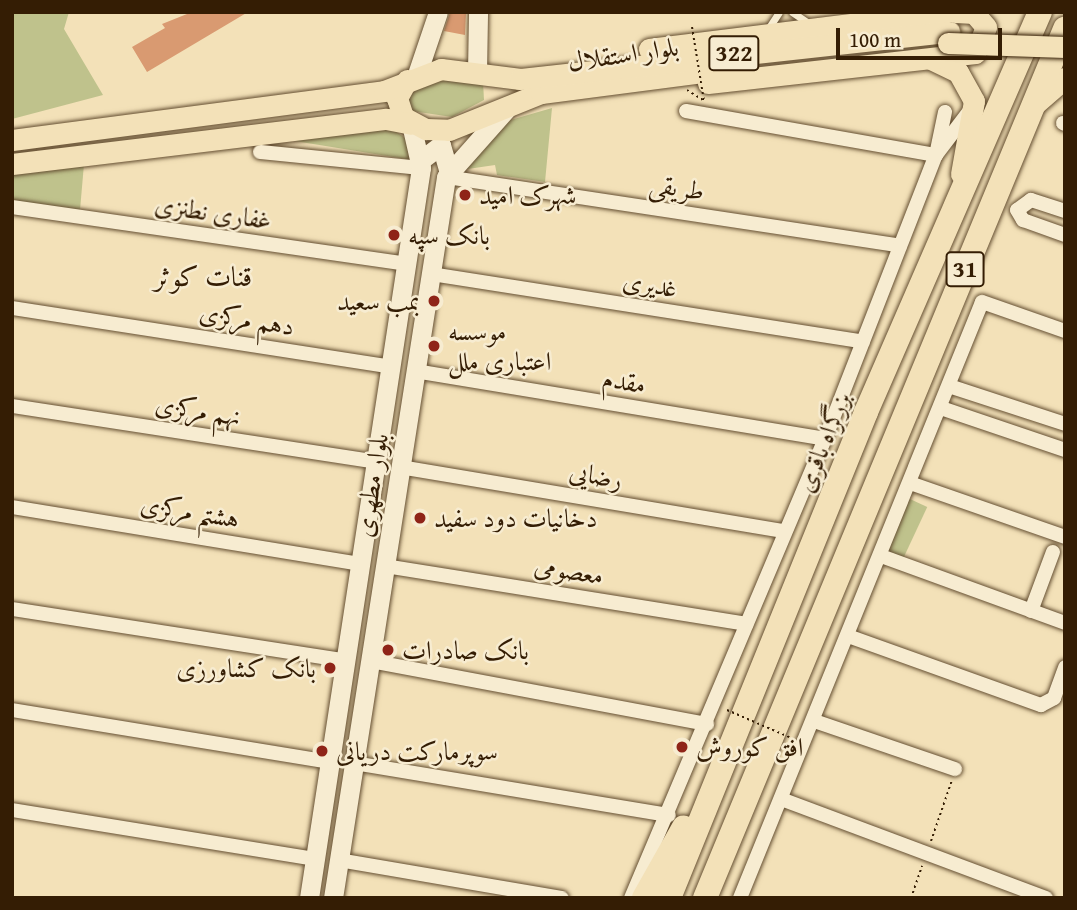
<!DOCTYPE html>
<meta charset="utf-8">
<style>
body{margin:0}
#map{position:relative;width:1077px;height:910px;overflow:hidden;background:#f3e1b8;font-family:"Gentium Book Plus",Amiri,serif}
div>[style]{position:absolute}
.green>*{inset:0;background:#bfc28c;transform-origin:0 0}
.building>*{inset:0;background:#d99a71}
.path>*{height:2px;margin-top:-1px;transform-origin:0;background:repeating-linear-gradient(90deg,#341d04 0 2px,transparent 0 5.5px)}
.roads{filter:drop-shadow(0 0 2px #644e31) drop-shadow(0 0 2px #644e31)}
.lane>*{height:7px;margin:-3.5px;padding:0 3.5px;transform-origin:3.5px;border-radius:3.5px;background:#f7ecd1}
.street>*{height:14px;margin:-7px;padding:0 7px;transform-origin:7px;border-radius:7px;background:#f7ecd1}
.secondary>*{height:19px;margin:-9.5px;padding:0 9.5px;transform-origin:9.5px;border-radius:9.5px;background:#f7ecd1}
.primary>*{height:21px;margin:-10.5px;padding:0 10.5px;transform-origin:10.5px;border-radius:10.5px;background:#f3e1b8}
.highway>*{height:24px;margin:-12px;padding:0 12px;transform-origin:12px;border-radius:12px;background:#f3e1b8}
.path-bridge>*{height:2px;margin-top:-1px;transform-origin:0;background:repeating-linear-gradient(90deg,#341d04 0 2px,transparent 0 5.5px)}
.bridges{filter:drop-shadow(0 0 2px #341d04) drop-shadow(0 0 2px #341d04)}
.primary-bridge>*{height:21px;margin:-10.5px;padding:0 10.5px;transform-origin:10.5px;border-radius:10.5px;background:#f3e1b8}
.dots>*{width:19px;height:19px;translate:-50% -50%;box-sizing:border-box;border:4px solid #f7ecd1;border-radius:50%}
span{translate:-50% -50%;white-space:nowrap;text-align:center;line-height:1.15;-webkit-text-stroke:5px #f7ecd1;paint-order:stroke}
.shield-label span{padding:2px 5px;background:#f7ecd1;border:2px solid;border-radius:5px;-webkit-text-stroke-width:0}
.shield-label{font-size:24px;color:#341d04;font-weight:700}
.street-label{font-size:26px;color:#341d04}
.poi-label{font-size:26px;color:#341d04}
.left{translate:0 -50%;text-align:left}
.right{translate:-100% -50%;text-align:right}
.neighbourhood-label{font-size:28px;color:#341d04}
.frame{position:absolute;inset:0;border:14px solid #341d04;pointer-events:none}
.scale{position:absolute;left:836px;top:28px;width:166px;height:32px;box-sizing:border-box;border:4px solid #341d04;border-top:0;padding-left:9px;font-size:21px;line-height:24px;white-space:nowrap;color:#341d04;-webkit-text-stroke:5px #f7ecd1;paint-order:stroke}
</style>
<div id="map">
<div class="green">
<div style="clip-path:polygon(12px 12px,69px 12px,64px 29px,103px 95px,12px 119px)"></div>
<div style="clip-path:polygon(437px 76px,483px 82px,484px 100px,452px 117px,412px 111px,407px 94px)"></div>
<div style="clip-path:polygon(552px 108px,545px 182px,497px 175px,495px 165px,461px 170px,504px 122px)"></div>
<div style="clip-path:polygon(385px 123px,405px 138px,412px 160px,270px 137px)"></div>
<div style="clip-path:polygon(84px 164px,80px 210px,12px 203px,12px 174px)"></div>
<div style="left:910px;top:499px;width:19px;height:56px;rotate:25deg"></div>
</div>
<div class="building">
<div style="clip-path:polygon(192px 12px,248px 12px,147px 72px,132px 47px,165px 28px,162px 24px)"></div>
<div style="clip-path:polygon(450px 12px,466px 12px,465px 35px,444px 31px)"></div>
</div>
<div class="path">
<div style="left:687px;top:90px;width:19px;rotate:32deg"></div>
<div style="left:931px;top:841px;width:65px;rotate:-71deg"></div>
<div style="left:911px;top:898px;width:34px;rotate:-71deg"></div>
</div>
<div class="roads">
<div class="lane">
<div style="left:792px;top:12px;width:23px;rotate:34deg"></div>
<div style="left:768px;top:29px;width:20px;rotate:-57deg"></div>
</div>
<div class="street">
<div style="left:686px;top:111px;width:254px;rotate:10deg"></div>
<div style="left:936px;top:155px;width:53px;rotate:-52.7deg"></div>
<div style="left:1063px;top:123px;width:2px;rotate:27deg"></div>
<div style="left:260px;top:152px;width:162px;rotate:5.7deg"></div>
<div style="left:446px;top:177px;width:459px;rotate:8.6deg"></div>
<div style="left:12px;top:207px;width:398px;rotate:8.2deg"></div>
<div style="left:1065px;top:211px;width:36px;rotate:-162deg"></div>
<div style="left:1031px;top:200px;width:17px;rotate:144deg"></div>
<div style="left:1017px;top:210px;width:12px;rotate:59deg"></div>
<div style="left:1023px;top:220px;width:45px;rotate:19.7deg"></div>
<div style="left:431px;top:274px;width:437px;rotate:8.9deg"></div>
<div style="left:12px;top:308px;width:384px;rotate:8.8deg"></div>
<div style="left:415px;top:371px;width:416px;rotate:9.4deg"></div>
<div style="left:949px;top:386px;width:122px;rotate:18.1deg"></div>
<div style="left:12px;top:406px;width:368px;rotate:8.7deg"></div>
<div style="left:941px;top:408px;width:131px;rotate:18.7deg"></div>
<div style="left:400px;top:467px;width:389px;rotate:9.5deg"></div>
<div style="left:910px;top:483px;width:164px;rotate:19.2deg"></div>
<div style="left:12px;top:507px;width:353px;rotate:9.3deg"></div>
<div style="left:881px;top:556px;width:196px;rotate:20deg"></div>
<div style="left:385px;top:566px;width:366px;rotate:9.1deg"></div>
<div style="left:12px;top:609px;width:338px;rotate:8.8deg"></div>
<div style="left:1031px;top:611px;width:63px;rotate:-69.6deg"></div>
<div style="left:848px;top:636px;width:205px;rotate:19.7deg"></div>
<div style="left:1041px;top:705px;width:15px;rotate:-28deg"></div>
<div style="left:1054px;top:698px;width:33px;rotate:-70deg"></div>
<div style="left:370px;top:661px;width:343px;rotate:10.6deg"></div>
<div style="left:12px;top:710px;width:322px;rotate:9.3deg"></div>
<div style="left:814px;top:721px;width:149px;rotate:18.8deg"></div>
<div style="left:354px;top:763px;width:319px;rotate:9.4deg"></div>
<div style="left:781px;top:799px;width:283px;rotate:20.5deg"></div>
<div style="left:12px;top:810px;width:307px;rotate:9.2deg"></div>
<div style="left:339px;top:860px;width:226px;rotate:9.7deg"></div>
<div style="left:631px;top:898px;width:498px;rotate:-67.1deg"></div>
<div style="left:825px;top:439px;width:305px;rotate:-68.7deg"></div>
<div style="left:936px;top:155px;width:44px;rotate:-78.2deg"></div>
<div style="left:740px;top:898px;width:643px;rotate:-67.9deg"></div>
<div style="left:982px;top:302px;width:88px;rotate:19.3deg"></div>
</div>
<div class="secondary">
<div style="left:477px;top:72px;width:60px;rotate:-89deg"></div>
<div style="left:417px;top:74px;width:65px;rotate:-71.3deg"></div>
<div style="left:421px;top:160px;width:25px;rotate:-37deg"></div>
<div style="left:441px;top:145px;width:26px;rotate:74deg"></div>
<div style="left:309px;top:898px;width:739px;rotate:-81.28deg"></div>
<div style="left:421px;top:168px;width:45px;rotate:-102.8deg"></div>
<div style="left:333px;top:898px;width:730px;rotate:-81.09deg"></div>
<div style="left:446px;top:177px;width:95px;rotate:-48.4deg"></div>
</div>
<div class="primary">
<div style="left:649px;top:49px;width:301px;rotate:-7.1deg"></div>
<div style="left:931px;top:59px;width:30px;rotate:26deg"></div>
<div style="left:958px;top:72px;width:33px;rotate:61deg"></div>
<div style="left:974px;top:101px;width:74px;rotate:100.1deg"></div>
<div style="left:407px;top:80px;width:21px;rotate:119deg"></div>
<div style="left:397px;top:98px;width:20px;rotate:72deg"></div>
<div style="left:403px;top:117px;width:26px;rotate:28deg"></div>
<div style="left:426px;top:129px;width:23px;rotate:2deg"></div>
<div style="left:449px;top:130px;width:99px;rotate:-21.9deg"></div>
<div style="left:541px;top:93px;width:186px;rotate:-7.4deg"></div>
<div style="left:708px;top:83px;width:269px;rotate:-6.4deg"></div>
<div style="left:975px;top:53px;width:28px;rotate:-67deg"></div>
<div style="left:986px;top:27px;width:18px;rotate:-131deg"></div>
<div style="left:974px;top:13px;width:19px;rotate:-177deg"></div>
<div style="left:1035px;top:104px;width:40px;rotate:-41deg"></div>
<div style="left:12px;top:140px;width:375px;rotate:-7.5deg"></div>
<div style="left:384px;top:91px;width:61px;rotate:-21.1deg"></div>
<div style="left:441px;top:69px;width:80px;rotate:7.2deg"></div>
<div style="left:520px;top:79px;width:432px;rotate:-6.3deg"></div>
<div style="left:12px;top:164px;width:377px;rotate:-6.9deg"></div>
<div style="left:386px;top:119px;width:25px;rotate:11deg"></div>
</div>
<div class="highway">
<div style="left:644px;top:898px;width:81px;rotate:-60.6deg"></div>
<div style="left:669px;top:898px;width:524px;rotate:-67.93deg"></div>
<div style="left:866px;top:412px;width:436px;rotate:-66.5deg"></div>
<div style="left:705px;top:898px;width:941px;rotate:-67.5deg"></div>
</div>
</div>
<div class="path-bridge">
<div style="left:692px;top:27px;width:75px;rotate:80.8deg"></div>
<div style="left:727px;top:710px;width:68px;rotate:23.5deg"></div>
</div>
<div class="bridges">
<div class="primary-bridge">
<div style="left:948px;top:43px;width:117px;rotate:2deg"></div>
</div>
</div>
<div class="dots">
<div style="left:465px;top:195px;background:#8f2418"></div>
<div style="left:394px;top:235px;background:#8f2418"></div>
<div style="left:434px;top:301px;background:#8f2418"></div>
<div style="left:434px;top:346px;background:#8f2418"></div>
<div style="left:420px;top:518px;background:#8f2418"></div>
<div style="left:388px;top:650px;background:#8f2418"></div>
<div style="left:330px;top:668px;background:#8f2418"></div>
<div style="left:682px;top:747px;background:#8f2418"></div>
<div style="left:322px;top:751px;background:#8f2418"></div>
</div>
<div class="shield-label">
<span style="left:734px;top:53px">322</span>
<span style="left:965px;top:269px">31</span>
</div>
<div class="street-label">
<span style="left:623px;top:54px;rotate:-8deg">بلوار استقلال</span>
<span style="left:677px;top:187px;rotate:9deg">طریقی</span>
<span style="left:213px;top:212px;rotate:8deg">غفاری نطنزی</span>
<span style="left:650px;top:284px;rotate:9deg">غدیری</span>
<span style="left:247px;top:319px;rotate:9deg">دهم مرکزی</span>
<span style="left:624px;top:381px;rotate:9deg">مقدم</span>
<span style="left:198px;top:410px;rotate:9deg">نهم مرکزی</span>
<span style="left:823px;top:442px;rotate:-68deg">بزرگراه باقری</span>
<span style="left:596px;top:475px;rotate:10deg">رضایی</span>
<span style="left:371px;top:485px;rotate:-81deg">بلوار مطهری</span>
<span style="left:190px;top:511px;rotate:9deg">هشتم مرکزی</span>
<span style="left:569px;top:570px;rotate:9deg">معصومی</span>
</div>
<div class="poi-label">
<span class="left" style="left:479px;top:195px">شهرک امید</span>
<span class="left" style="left:408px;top:235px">بانک سپه</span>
<span class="right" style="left:420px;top:301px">بمب سعید</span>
<span class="left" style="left:448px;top:346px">موسسه<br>اعتباری ملل</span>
<span class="left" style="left:434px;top:518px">دخانیات دود سفید</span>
<span class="left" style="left:402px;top:650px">بانک صادرات</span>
<span class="right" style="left:316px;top:668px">بانک کشاورزی</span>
<span class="left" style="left:696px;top:747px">افق کوروش</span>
<span class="left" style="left:336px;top:751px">سوپرمارکت دریانی</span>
</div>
<div class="neighbourhood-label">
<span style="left:203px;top:276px">قنات کوثر</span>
</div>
<div class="frame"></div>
<div class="scale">100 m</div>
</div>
